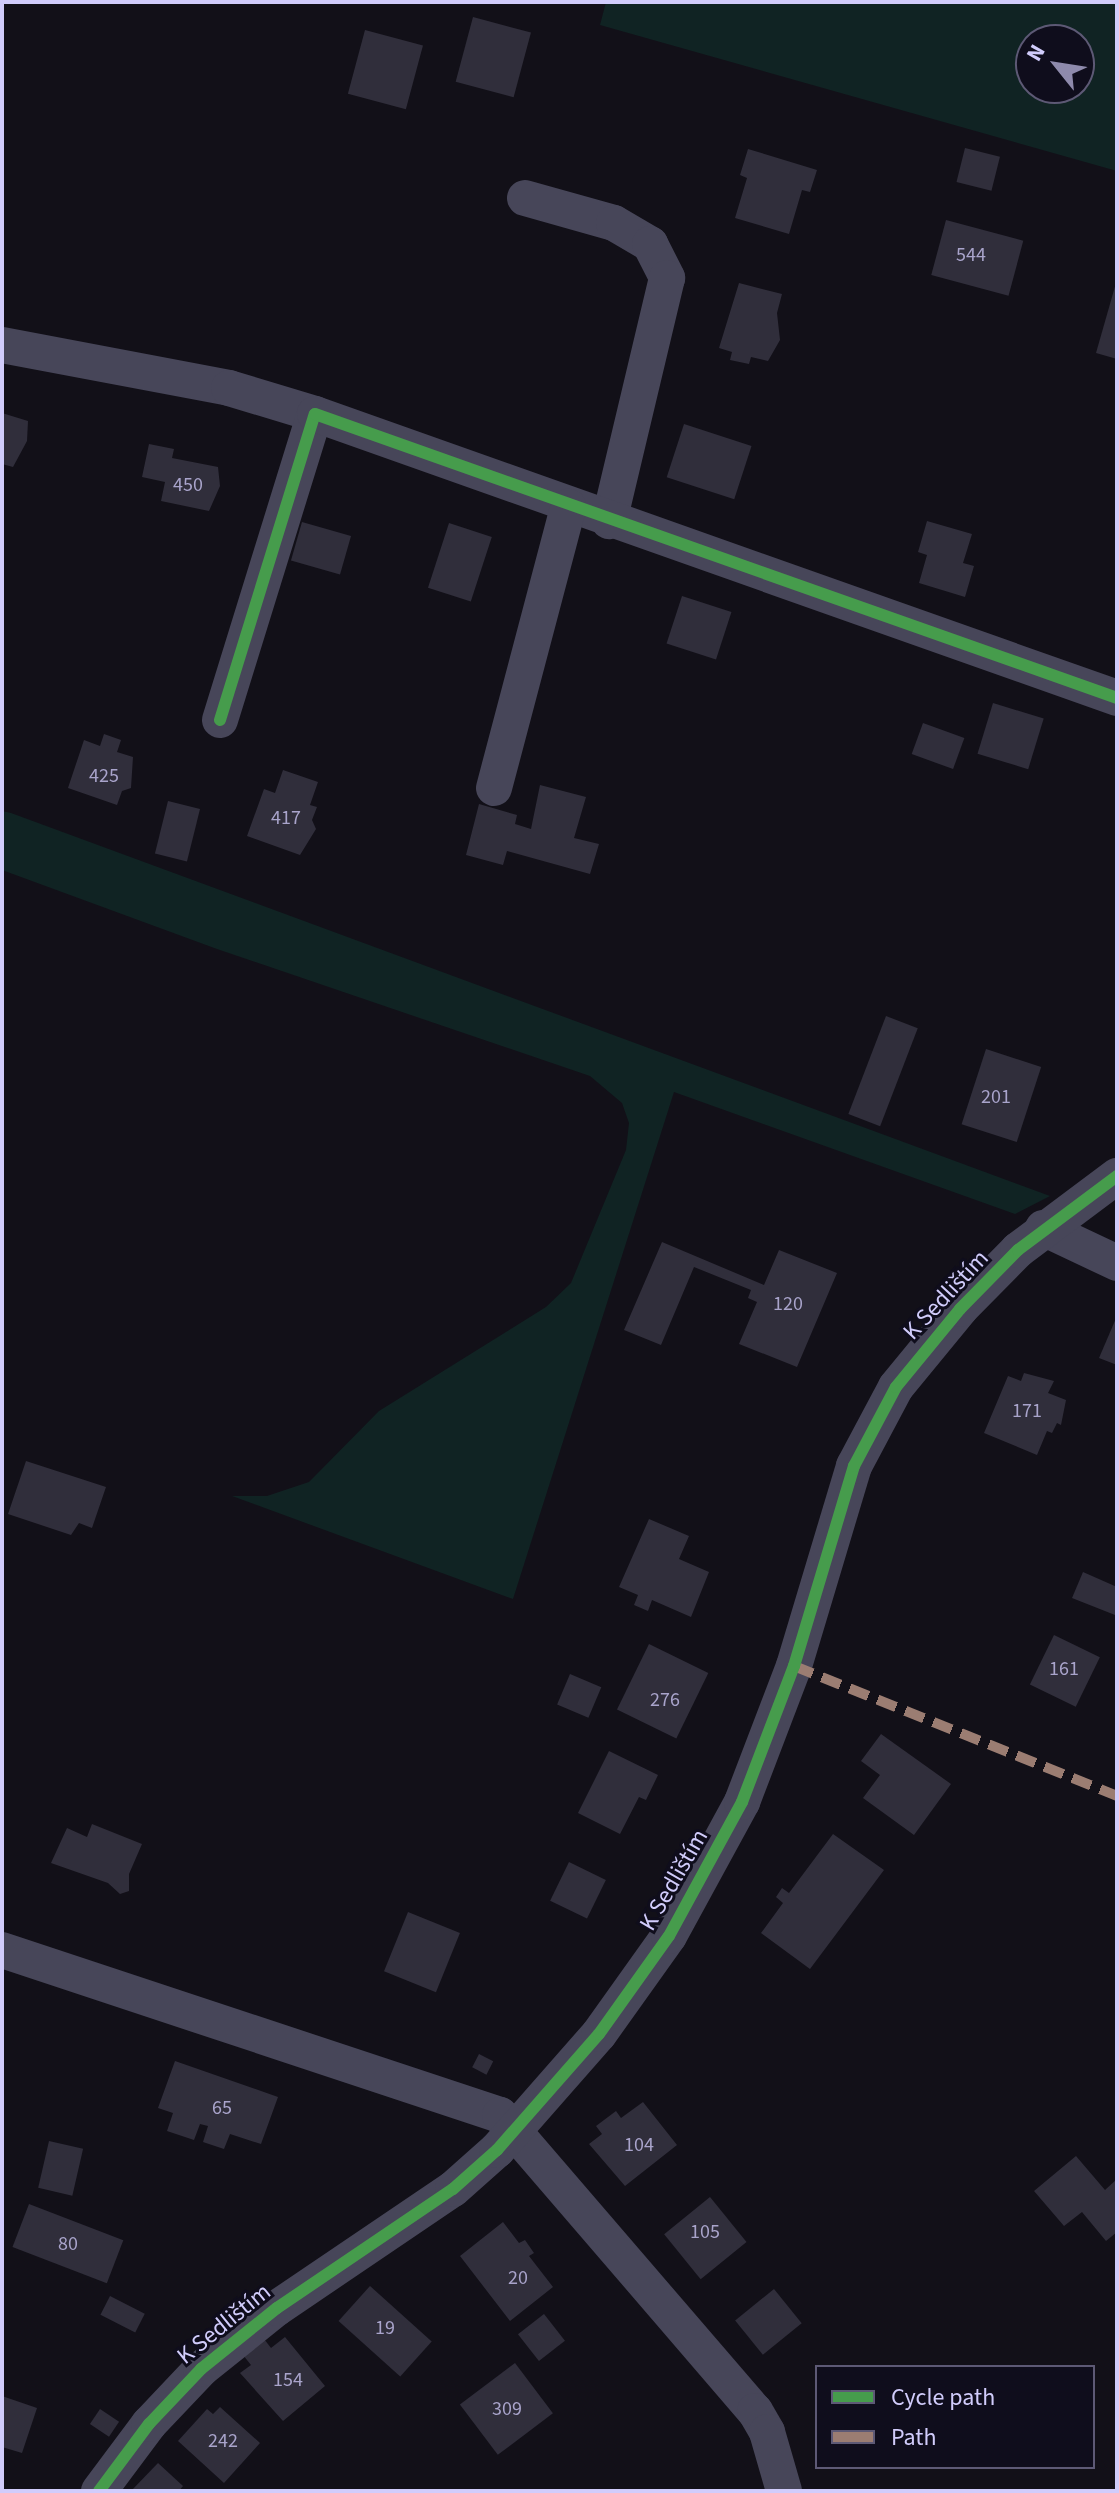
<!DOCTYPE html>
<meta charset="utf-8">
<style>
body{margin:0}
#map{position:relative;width:1119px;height:2493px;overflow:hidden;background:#121018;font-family:"Source Sans 3",sans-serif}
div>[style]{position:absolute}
.green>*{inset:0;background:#102323}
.building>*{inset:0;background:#302e3b;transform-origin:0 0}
.street>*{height:36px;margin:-18px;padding:0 18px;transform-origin:18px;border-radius:18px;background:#474659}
.quiet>*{height:10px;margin-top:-5px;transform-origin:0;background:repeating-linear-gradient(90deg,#9b7d72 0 20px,transparent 0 30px)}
.cycleway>*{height:12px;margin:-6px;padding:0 6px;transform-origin:6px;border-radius:6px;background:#469c4c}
span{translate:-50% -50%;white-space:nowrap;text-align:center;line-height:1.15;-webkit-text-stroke:6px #0f0d1c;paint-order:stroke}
.number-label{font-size:20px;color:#a9a4cb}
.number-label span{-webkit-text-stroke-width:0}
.street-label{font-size:24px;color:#d1ccfb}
.frame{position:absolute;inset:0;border:4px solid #d1ccfb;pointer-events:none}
.legend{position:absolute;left:815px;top:2365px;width:280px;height:104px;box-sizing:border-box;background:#0f0d1c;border:2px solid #5d5975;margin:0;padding:10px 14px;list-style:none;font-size:24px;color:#d1ccfb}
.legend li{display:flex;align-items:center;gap:16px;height:40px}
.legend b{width:40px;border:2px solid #5d5975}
.north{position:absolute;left:1015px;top:24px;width:80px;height:80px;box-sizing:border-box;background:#0f0d1c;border:2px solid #5d5975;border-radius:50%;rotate:300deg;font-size:22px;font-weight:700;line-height:32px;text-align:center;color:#d1ccfb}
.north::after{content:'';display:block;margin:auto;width:28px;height:36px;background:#8e8aac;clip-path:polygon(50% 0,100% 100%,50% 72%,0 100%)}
</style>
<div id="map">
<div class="green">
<div style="clip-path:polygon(evenodd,606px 2px,1117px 2px,1117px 171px,600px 25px,606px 2px,1031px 40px,1079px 40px,1079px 88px,1031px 88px,1031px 40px)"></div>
<div style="clip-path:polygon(2px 811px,11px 813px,1050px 1196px,1015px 1214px,674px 1092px,513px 1599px,232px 1496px,267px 1496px,309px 1482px,379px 1411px,546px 1307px,571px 1283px,626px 1150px,629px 1123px,622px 1103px,590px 1076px,217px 949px,2px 870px)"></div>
</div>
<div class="building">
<div style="left:473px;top:17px;width:60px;height:67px;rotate:15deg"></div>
<div style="left:365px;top:30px;width:60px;height:66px;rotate:15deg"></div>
<div style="left:965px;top:148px;width:36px;height:35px;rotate:14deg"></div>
<div style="clip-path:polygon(748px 149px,817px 170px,810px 192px,802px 190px,789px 234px,735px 218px,747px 178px,740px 175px)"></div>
<div style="left:946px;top:220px;width:80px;height:57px;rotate:15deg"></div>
<div style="clip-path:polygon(739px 283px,782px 294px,777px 313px,780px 340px,768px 361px,751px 357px,749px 364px,730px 360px,732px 352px,719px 348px)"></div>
<div style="clip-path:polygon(1116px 283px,1117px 283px,1117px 359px,1096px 353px)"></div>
<div style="clip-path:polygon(2px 413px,28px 421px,27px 441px,13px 467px,2px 464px)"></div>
<div style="left:684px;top:424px;width:71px;height:56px;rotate:18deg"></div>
<div style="clip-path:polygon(149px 444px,174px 449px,172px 458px,218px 467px,220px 486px,209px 511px,161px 501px,165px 482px,142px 477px)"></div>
<div style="clip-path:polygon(927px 521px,972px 534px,963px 563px,974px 566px,965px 597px,919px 583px,927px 555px,918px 552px)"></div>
<div style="left:302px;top:522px;width:51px;height:40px;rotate:16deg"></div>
<div style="left:449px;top:523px;width:45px;height:68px;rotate:18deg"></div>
<div style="left:682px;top:596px;width:52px;height:50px;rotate:18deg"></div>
<div style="left:993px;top:703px;width:53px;height:53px;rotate:17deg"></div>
<div style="left:923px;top:723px;width:44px;height:33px;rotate:20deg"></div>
<div style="clip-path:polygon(104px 734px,121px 740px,117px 752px,133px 757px,131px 788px,122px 791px,117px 805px,68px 788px,84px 740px,100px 746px)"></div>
<div style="clip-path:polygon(283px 770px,318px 782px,310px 805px,317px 807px,312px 820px,316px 829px,300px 855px,247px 836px,264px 789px,275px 793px)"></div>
<div style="clip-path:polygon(540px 785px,586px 797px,574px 838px,599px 844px,590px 874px,507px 851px,503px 865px,466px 855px,479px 804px,517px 815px,515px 824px,531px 829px)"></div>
<div style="left:168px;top:801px;width:33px;height:54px;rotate:14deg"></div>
<div style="left:886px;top:1016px;width:34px;height:105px;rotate:21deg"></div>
<div style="left:986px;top:1049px;width:58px;height:79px;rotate:18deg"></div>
<div style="clip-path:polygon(662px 1242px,764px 1285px,779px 1250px,837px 1273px,797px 1367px,739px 1344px,757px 1302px,748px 1298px,751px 1290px,694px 1267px,661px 1345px,624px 1330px)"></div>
<div style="clip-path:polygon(1117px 1316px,1117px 1365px,1099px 1358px)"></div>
<div style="clip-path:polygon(1024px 1373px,1054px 1381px,1048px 1393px,1066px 1400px,1061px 1425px,1057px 1423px,1052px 1433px,1047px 1431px,1037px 1455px,984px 1433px,1008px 1376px,1021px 1381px)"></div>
<div style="clip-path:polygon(26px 1461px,106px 1487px,92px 1528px,79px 1523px,71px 1535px,8px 1514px)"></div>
<div style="clip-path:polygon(649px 1519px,689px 1536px,679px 1559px,709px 1572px,691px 1617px,652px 1600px,648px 1611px,634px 1605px,638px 1595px,619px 1587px)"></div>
<div style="clip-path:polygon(1083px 1572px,1117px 1587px,1115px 1615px,1072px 1598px)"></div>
<div style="left:1054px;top:1635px;width:51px;height:55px;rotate:26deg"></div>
<div style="left:649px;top:1644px;width:66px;height:73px;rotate:26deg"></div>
<div style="left:570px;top:1674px;width:34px;height:33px;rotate:23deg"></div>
<div style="clip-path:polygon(881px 1734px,951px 1784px,914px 1835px,863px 1798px,880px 1775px,861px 1761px)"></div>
<div style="clip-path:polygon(609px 1751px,658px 1775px,646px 1800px,639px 1797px,620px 1834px,578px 1813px)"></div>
<div style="clip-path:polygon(92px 1824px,142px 1844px,129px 1874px,129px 1891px,120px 1894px,108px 1883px,51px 1863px,67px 1828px,87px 1837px)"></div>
<div style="clip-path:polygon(833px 1834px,884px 1870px,810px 1969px,761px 1933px,783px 1903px,776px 1897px,782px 1888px,789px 1893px)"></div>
<div style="left:569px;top:1862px;width:41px;height:43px;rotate:26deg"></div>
<div style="left:408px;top:1912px;width:56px;height:64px;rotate:22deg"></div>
<div style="left:479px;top:2054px;width:16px;height:15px;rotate:27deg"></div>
<div style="clip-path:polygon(175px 2061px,278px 2097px,261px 2144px,230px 2134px,224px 2149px,203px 2142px,208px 2126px,200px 2124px,194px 2140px,167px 2131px,173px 2113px,158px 2108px)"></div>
<div style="clip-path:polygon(643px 2102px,677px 2145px,625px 2186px,589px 2144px,602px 2134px,596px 2126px,616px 2111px,621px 2118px)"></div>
<div style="left:49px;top:2141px;width:35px;height:48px;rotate:13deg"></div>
<div style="clip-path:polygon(1076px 2156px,1105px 2190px,1117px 2179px,1117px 2232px,1106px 2241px,1082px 2212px,1064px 2226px,1034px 2191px)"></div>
<div style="left:710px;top:2197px;width:58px;height:59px;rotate:51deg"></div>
<div style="left:29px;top:2204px;width:101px;height:46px;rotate:21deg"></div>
<div style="clip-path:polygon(503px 2222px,519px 2243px,525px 2240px,534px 2253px,529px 2256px,553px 2287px,510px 2321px,460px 2256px)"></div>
<div style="left:370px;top:2286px;width:83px;height:47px;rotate:42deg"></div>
<div style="left:774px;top:2289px;width:44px;height:50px;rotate:51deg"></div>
<div style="left:110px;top:2296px;width:39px;height:21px;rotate:27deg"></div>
<div style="left:544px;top:2314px;width:34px;height:33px;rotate:52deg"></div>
<div style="clip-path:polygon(261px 2335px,271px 2348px,285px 2337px,325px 2386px,283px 2421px,240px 2373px,251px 2365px,239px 2350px)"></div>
<div style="left:515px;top:2363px;width:63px;height:69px;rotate:53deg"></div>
<div style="clip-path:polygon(2px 2396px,37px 2408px,22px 2453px,2px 2447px)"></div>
<div style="clip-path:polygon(220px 2407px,260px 2443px,224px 2483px,178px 2441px,207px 2409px,213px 2414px)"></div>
<div style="left:100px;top:2409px;width:23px;height:18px;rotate:34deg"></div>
<div style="clip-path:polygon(158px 2463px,183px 2486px,179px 2491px,131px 2491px)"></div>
</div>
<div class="street">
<div style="left:525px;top:198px;width:92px;rotate:15.7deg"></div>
<div style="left:614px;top:223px;width:42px;rotate:30.3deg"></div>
<div style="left:650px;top:244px;width:38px;rotate:63deg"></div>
<div style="left:667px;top:278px;width:250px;rotate:103.4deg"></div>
<div style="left:2px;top:345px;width:231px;rotate:10.7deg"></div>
<div style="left:229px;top:388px;width:90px;rotate:16.8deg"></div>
<div style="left:220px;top:720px;width:320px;rotate:-72.8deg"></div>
<div style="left:315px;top:414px;width:851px;rotate:19.5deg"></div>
<div style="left:494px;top:788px;width:291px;rotate:-75.2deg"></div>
<div style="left:1043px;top:1228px;width:82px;rotate:25.3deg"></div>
<div style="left:2px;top:1950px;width:525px;rotate:18.33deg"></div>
<div style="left:500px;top:2115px;width:391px;rotate:49.3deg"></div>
<div style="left:755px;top:2411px;width:24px;rotate:60deg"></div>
<div style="left:767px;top:2432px;width:61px;rotate:73.9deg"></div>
<div style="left:99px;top:2491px;width:84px;rotate:-53.3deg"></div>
<div style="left:149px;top:2424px;width:76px;rotate:-46.6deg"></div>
<div style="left:201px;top:2369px;width:97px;rotate:-38.8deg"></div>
<div style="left:277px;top:2308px;width:212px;rotate:-34.1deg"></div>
<div style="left:453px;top:2189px;width:59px;rotate:-41.6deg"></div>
<div style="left:497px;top:2150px;width:154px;rotate:-48.7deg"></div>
<div style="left:599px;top:2034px;width:120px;rotate:-54.5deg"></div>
<div style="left:669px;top:1936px;width:153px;rotate:-61.4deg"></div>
<div style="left:742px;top:1802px;width:146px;rotate:-69.1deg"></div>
<div style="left:794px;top:1666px;width:209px;rotate:-73.3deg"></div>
<div style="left:854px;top:1466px;width:89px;rotate:-62deg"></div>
<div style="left:896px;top:1387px;width:101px;rotate:-50.6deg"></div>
<div style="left:960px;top:1309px;width:83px;rotate:-45.5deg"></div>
<div style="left:1018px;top:1250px;width:124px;rotate:-36.8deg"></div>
</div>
<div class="quiet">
<div style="left:794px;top:1666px;width:348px;rotate:21.9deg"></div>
</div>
<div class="cycleway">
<div style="left:220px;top:720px;width:320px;rotate:-72.8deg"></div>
<div style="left:315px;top:414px;width:851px;rotate:19.5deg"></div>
<div style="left:99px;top:2491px;width:84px;rotate:-53.3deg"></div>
<div style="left:149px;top:2424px;width:76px;rotate:-46.6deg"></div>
<div style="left:201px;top:2369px;width:97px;rotate:-38.8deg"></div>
<div style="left:277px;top:2308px;width:212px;rotate:-34.1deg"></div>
<div style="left:453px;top:2189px;width:59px;rotate:-41.6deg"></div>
<div style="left:497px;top:2150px;width:154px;rotate:-48.7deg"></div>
<div style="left:599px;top:2034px;width:120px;rotate:-54.5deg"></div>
<div style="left:669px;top:1936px;width:153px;rotate:-61.4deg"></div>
<div style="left:742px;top:1802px;width:146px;rotate:-69.1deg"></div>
<div style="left:794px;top:1666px;width:209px;rotate:-73.3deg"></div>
<div style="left:854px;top:1466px;width:89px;rotate:-62deg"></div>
<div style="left:896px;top:1387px;width:101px;rotate:-50.6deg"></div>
<div style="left:960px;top:1309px;width:83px;rotate:-45.5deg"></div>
<div style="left:1018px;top:1250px;width:124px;rotate:-36.8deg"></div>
</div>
<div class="number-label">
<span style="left:971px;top:255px">544</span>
<span style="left:188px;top:485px">450</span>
<span style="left:104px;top:776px">425</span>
<span style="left:286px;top:818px">417</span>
<span style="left:996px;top:1097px">201</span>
<span style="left:788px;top:1304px">120</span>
<span style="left:1027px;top:1411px">171</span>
<span style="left:1064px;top:1669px">161</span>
<span style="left:665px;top:1700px">276</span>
<span style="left:222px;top:2108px">65</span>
<span style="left:639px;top:2145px">104</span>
<span style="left:705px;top:2232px">105</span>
<span style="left:68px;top:2244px">80</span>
<span style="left:518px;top:2278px">20</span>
<span style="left:385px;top:2328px">19</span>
<span style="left:288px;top:2380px">154</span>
<span style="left:507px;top:2409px">309</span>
<span style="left:223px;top:2441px">242</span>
</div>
<div class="street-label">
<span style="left:946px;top:1295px;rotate:-47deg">K Sedlištím</span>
<span style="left:674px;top:1880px;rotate:-60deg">K Sedlištím</span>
<span style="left:224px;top:2324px;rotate:-39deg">K Sedlištím</span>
</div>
<div class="frame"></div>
<ul class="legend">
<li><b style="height:10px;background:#469c4c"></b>Cycle path</li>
<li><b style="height:10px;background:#9b7d72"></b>Path</li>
</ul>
<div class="north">N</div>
</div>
